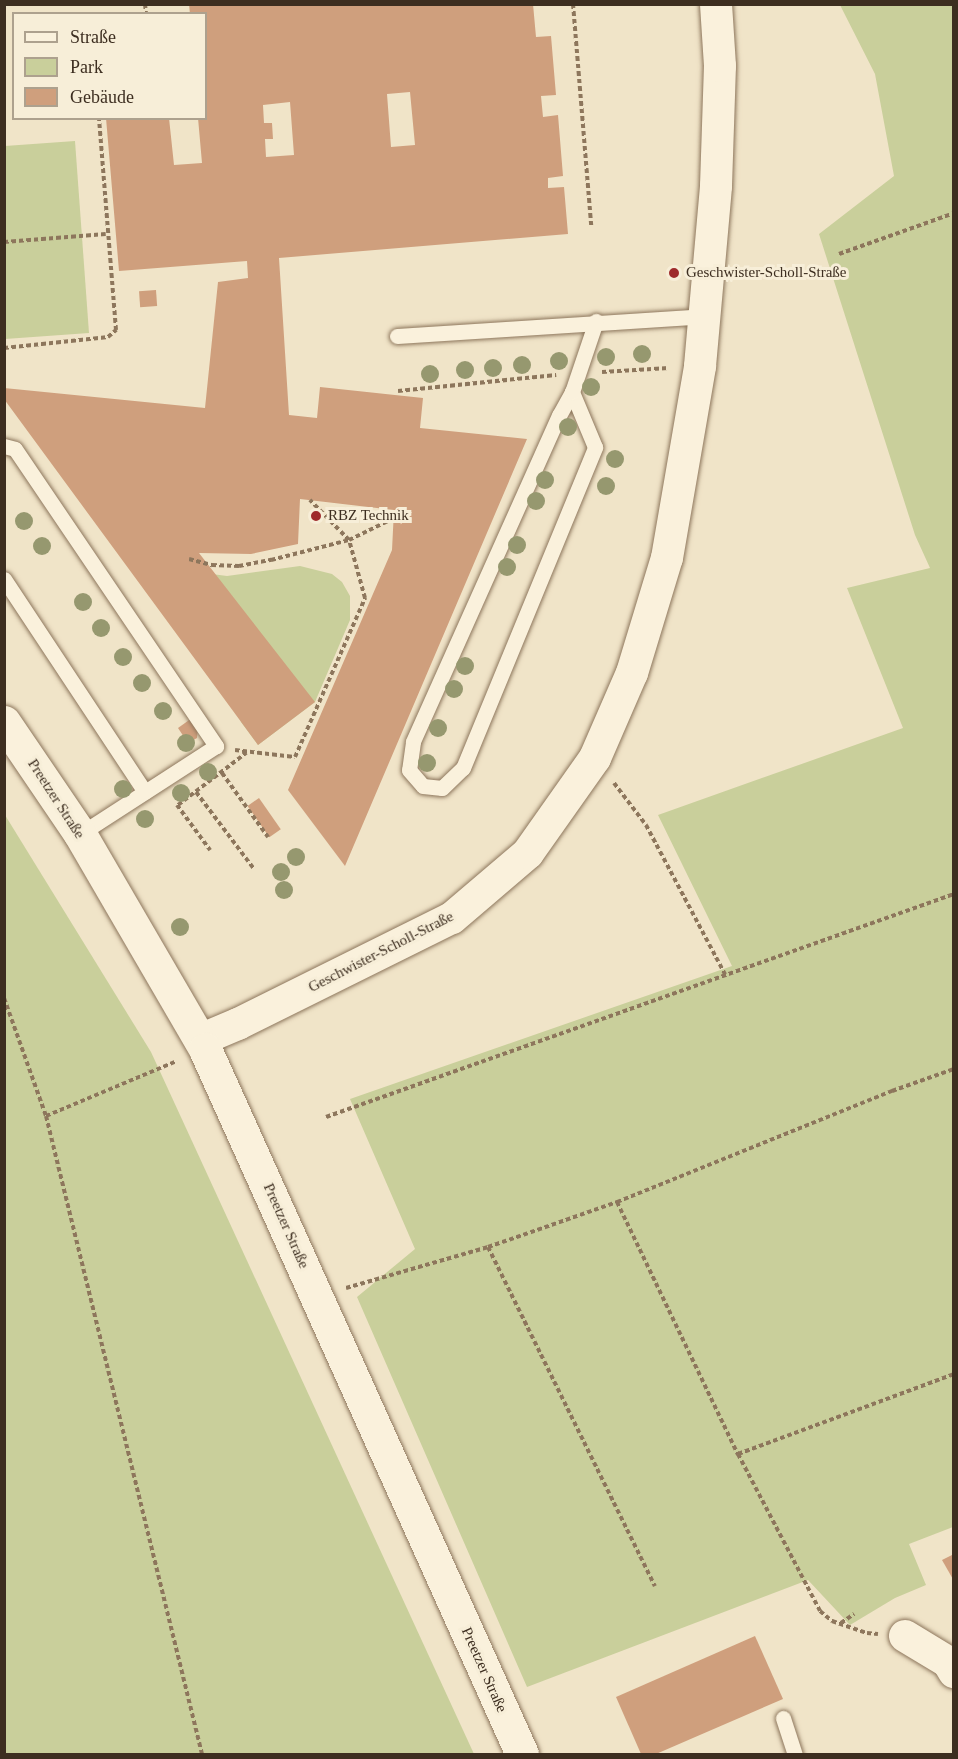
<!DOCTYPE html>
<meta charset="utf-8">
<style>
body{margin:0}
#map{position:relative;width:958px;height:1759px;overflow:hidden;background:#f0e4c8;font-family:"Times New Roman",serif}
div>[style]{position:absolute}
.green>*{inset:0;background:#c9cf9b}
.building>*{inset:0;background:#cf9f7d;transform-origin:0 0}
.path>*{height:4px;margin-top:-2px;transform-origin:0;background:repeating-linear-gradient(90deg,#8d765c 0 4.5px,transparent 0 7.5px)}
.roads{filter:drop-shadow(0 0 2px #8d765c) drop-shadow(0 0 2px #8d765c)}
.lane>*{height:15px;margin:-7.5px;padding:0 7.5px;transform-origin:7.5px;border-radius:7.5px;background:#faf1dc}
.street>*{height:32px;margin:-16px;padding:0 16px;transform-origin:16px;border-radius:16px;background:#faf1dc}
.secondary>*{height:33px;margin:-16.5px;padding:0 16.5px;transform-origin:16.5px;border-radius:16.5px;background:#faf1dc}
.trees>*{width:18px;height:18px;margin:-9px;border-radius:50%;background:#96986f}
.dots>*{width:16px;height:16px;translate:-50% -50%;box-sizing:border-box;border:3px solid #f7eed8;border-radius:50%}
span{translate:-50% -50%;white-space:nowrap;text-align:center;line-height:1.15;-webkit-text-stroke:6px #f7eed8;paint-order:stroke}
.poi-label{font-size:15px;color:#3d2e20}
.left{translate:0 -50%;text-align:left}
.street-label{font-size:15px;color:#3d2e20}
.frame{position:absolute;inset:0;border:6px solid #3d2e20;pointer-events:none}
.legend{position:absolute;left:12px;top:12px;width:195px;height:108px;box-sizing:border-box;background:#f7eed8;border:2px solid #ada18e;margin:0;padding:8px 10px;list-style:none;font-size:18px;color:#3d2e20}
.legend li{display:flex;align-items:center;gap:12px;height:30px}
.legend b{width:30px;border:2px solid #ada18e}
</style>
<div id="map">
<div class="green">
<div style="clip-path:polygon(840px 5px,953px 5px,953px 1527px,909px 1544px,926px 1585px,895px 1598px,850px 1625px,808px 1580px,527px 1687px,357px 1297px,415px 1249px,350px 1099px,732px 966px,658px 815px,903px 728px,847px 588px,930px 568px,915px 535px,819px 234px,894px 176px,875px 74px)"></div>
<div style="clip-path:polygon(75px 141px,89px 333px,5px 339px,5px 146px)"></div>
<div style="clip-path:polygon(300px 566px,332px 574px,342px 582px,350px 596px,350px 620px,315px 702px,258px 745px,241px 722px,204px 573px,227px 576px)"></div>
<div style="clip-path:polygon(5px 815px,151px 1052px,474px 1754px,5px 1754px)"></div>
</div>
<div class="building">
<div style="clip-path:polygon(evenodd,189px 4px,533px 4px,536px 37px,551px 36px,556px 95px,541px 96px,543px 117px,558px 115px,563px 176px,548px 178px,548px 188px,564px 187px,568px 234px,279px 258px,289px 415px,317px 418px,320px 387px,423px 398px,420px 428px,527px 439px,345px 866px,288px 790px,392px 550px,394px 510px,300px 499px,298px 544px,251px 554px,199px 553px,315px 702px,258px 745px,4px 399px,4px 388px,205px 408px,218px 282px,248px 278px,247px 261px,119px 271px,106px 118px,169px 118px,174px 165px,202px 163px,198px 118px,206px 118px,206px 14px,190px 14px,189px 4px,410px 92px,415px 145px,391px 147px,387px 94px,410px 92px,189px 4px,290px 102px,294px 155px,266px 157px,265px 139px,273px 139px,272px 123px,264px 123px,263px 105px,290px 102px)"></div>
<div style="left:156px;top:290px;width:16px;height:17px;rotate:86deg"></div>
<div style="clip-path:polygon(192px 718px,198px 726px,197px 738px,188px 743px,178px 728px)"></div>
<div style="left:259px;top:798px;width:38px;height:14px;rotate:55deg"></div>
<div style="clip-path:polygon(954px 1554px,954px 1581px,942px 1560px)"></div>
<div style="clip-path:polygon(755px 1636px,783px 1699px,656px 1754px,641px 1754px,616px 1697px)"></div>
</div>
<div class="path">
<div style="left:145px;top:4px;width:10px;rotate:84deg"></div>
<div style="left:573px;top:4px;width:222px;rotate:85.3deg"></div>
<div style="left:4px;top:242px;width:102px;rotate:-4.5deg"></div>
<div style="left:839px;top:254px;width:122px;rotate:-19.6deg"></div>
<div style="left:4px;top:348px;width:105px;rotate:-6deg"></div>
<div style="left:108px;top:337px;width:11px;rotate:-41deg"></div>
<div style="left:116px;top:330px;width:213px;rotate:-94.6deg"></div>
<div style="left:602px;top:372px;width:67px;rotate:-3.4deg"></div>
<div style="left:398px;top:391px;width:159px;rotate:-5.8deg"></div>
<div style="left:952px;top:544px;width:2px"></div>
<div style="left:189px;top:559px;width:24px;rotate:15deg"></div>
<div style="left:212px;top:565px;width:27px;rotate:2deg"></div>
<div style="left:239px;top:566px;width:33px;rotate:-11deg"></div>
<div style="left:271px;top:560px;width:81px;rotate:-14.4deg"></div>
<div style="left:349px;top:540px;width:48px;rotate:-26deg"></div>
<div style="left:235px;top:750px;width:60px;rotate:6.7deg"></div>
<div style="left:295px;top:757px;width:174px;rotate:-66.2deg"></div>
<div style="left:365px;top:598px;width:60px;rotate:-105.4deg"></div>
<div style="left:349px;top:540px;width:56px;rotate:-134.3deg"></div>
<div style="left:222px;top:773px;width:79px;rotate:54.3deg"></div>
<div style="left:614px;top:783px;width:53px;rotate:52.7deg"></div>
<div style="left:646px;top:825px;width:169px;rotate:62.1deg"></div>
<div style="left:196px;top:792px;width:96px;rotate:53deg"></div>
<div style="left:177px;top:805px;width:56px;rotate:53.7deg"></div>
<div style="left:178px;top:805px;width:86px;rotate:-37.4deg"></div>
<div style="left:4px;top:998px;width:125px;rotate:70.4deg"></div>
<div style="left:46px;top:1116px;width:657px;rotate:76.26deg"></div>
<div style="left:46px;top:1116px;width:142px;rotate:-22.8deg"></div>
<div style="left:326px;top:1117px;width:666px;rotate:-19.55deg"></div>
<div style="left:617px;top:1202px;width:297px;rotate:-22deg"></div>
<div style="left:892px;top:1091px;width:66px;rotate:-19.5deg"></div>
<div style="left:488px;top:1247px;width:378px;rotate:63.8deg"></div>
<div style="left:346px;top:1288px;width:148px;rotate:-16.1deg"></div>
<div style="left:488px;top:1247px;width:137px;rotate:-19.2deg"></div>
<div style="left:617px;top:1202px;width:280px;rotate:64.4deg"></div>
<div style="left:738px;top:1454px;width:177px;rotate:62.4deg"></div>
<div style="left:820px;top:1611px;width:16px;rotate:40deg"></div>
<div style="left:832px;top:1621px;width:37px;rotate:19deg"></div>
<div style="left:867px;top:1633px;width:11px;rotate:5deg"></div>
<div style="left:738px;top:1454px;width:230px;rotate:-20.3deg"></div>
<div style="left:841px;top:1623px;width:16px;rotate:-35deg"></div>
</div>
<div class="roads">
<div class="lane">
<div style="left:397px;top:336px;width:307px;rotate:-3.7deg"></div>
<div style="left:572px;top:392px;width:26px;rotate:119deg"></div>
<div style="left:559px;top:415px;width:358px;rotate:114.1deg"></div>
<div style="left:413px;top:742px;width:28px;rotate:98deg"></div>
<div style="left:409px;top:770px;width:21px;rotate:49deg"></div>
<div style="left:423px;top:786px;width:19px;rotate:6deg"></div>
<div style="left:442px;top:788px;width:29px;rotate:-44deg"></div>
<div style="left:463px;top:768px;width:347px;rotate:-67.6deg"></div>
<div style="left:595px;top:447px;width:60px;rotate:-112.7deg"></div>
<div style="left:572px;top:392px;width:75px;rotate:-71.3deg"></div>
<div style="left:4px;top:446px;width:11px;rotate:15deg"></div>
<div style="left:15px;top:449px;width:359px;rotate:55.9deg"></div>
<div style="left:216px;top:746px;width:162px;rotate:147.1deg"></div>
<div style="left:4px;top:579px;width:255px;rotate:56.5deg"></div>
<div style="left:783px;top:1718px;width:38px;rotate:72deg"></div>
</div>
<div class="street">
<div style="left:200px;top:1040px;width:41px;rotate:-22.8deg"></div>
<div style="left:238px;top:1024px;width:239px;rotate:-26.4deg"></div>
<div style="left:452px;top:918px;width:100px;rotate:-40.5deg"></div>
<div style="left:528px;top:853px;width:116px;rotate:-54.8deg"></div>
<div style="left:595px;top:758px;width:93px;rotate:-66.5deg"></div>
<div style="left:632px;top:673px;width:120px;rotate:-73.1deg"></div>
<div style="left:667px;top:558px;width:195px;rotate:-80.2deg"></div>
<div style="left:700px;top:366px;width:181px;rotate:-84.9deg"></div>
<div style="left:716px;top:186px;width:120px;rotate:-88.1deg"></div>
<div style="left:720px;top:66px;width:62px;rotate:-93.7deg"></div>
<div style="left:905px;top:1636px;width:50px;rotate:31.2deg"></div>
<div style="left:948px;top:1662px;width:12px;rotate:59deg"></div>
</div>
<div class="secondary">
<div style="left:4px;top:722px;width:135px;rotate:55.8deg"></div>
<div style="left:80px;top:834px;width:249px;rotate:59.8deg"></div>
<div style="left:205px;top:1049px;width:773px;rotate:65.79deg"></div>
</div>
</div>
<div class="trees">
<div style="left:642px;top:354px"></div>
<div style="left:606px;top:357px"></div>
<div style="left:559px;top:361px"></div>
<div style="left:522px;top:365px"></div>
<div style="left:493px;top:368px"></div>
<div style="left:465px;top:370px"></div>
<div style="left:430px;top:374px"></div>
<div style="left:591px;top:387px"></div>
<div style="left:568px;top:427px"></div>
<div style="left:615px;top:459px"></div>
<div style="left:545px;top:480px"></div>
<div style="left:606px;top:486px"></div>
<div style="left:536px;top:501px"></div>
<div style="left:24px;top:521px"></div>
<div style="left:517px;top:545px"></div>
<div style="left:42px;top:546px"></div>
<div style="left:507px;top:567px"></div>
<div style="left:83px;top:602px"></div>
<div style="left:101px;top:628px"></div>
<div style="left:123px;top:657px"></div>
<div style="left:465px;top:666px"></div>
<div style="left:142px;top:683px"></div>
<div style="left:454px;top:689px"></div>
<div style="left:163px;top:711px"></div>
<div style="left:438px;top:728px"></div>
<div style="left:186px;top:743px"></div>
<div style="left:427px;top:763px"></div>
<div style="left:208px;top:772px"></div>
<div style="left:123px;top:789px"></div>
<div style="left:181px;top:793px"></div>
<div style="left:145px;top:819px"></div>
<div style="left:296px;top:857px"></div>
<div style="left:281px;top:872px"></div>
<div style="left:284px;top:890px"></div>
<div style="left:180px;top:927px"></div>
</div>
<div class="dots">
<div style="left:674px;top:273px;background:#9e2a2b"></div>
<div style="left:316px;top:516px;background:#9e2a2b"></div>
</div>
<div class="poi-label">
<span class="left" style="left:686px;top:273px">Geschwister-Scholl-Straße</span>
<span class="left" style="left:328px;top:516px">RBZ Technik</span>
</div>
<div class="street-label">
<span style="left:56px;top:799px;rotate:57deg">Preetzer Straße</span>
<span style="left:381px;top:952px;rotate:-27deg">Geschwister-Scholl-Straße</span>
<span style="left:286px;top:1226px;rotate:66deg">Preetzer Straße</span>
<span style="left:484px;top:1670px;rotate:66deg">Preetzer Straße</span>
</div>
<div class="frame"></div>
<ul class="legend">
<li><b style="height:8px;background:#faf1dc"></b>Straße</li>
<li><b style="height:16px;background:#c9cf9b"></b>Park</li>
<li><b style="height:16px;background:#cf9f7d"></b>Gebäude</li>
</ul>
</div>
